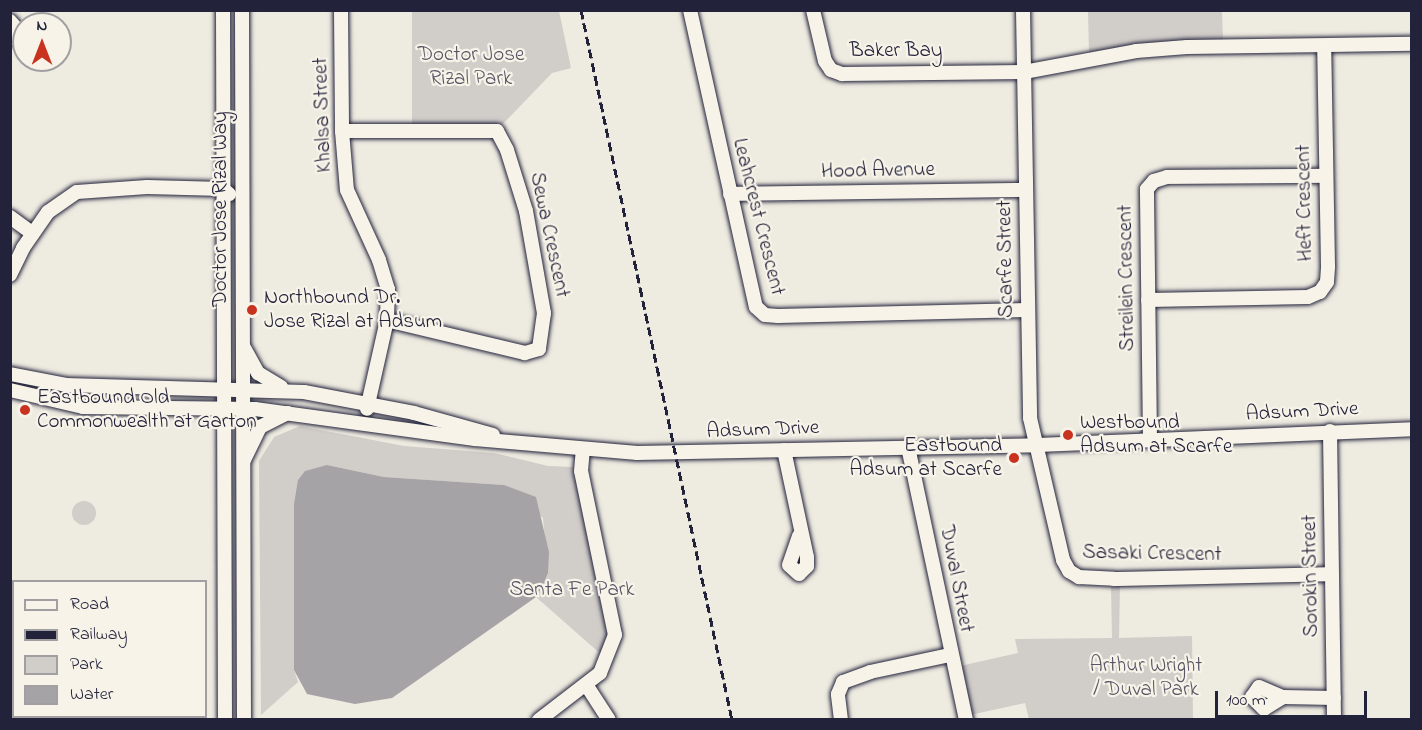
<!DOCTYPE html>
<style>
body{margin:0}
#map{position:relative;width:1422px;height:730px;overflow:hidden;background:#eeebe1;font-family:"Indie Flower",sans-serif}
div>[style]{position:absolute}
.green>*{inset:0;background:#d1cdc9}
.round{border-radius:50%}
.water>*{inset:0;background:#a6a3a6}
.roads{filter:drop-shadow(0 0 2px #22223b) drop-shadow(0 0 2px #22223b)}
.minor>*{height:14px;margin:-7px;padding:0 7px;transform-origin:7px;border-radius:7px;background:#f7f3e8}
.rail>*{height:3px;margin-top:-1.5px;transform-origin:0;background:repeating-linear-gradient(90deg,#22223b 0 9px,transparent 0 13.5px)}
.dots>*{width:16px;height:16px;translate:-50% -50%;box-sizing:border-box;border:3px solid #f7f3e8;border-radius:50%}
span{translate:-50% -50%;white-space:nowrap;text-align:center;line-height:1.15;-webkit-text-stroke:4.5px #f7f3e8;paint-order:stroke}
.street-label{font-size:21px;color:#22223b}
.park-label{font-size:21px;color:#575566}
.poi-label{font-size:21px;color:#22223b}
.left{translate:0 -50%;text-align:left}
.right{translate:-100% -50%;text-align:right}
.frame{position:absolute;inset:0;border:12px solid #22223b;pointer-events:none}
.legend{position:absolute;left:12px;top:580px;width:195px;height:138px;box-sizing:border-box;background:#f7f3e8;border:2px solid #a29fa3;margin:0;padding:8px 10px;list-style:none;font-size:18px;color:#22223b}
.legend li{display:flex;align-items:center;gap:12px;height:30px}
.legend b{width:30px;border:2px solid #a29fa3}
.north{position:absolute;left:12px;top:12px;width:60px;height:60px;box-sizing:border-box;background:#f7f3e8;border:2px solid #a29fa3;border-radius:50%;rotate:0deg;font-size:16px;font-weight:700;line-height:24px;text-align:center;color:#22223b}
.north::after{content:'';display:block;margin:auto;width:21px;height:27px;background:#c8321e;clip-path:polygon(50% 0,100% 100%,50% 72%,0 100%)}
.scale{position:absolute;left:1215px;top:691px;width:152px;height:27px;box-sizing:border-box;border:3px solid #22223b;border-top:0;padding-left:8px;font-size:18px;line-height:21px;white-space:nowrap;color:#22223b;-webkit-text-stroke:4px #f7f3e8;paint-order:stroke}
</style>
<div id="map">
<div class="green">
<div style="clip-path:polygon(412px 11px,559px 11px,571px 68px,552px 73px,500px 127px,412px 124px)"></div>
<div style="clip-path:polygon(1088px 11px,1222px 11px,1223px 42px,1158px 43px,1089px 53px)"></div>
<div style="clip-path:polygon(300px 426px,404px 446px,494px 453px,548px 466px,573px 467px,605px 607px,608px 633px,603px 656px,536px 597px,548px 573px,543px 518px,504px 485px,384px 477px,327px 465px,294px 670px,298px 682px,261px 715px,259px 461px,274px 437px)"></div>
<div class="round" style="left:72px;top:501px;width:24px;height:24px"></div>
<div style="clip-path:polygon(1111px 586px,1120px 586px,1119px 638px,1192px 636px,1193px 719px,1029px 719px,1025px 703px,970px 715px,960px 666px,1018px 653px,1015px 639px,1112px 638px)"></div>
</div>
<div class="water">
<div style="clip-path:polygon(327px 465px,384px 477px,504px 485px,536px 497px,549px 552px,548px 573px,542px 587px,536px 597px,392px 698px,355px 704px,307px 694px,294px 670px,294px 504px,298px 480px,305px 471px)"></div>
</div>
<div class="roads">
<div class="minor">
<div style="left:223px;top:10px;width:710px;rotate:89.84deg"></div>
<div style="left:242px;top:10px;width:710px;rotate:89.84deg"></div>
<div style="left:341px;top:10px;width:121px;rotate:89.5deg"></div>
<div style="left:342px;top:131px;width:59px;rotate:85.2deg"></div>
<div style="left:347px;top:190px;width:77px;rotate:65.4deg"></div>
<div style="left:379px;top:260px;width:30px;rotate:73deg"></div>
<div style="left:388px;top:289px;width:31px;rotate:92deg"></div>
<div style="left:387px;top:320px;width:91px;rotate:102.7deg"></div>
<div style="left:690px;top:10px;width:304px;rotate:77.5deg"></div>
<div style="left:756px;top:307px;width:12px;rotate:42deg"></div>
<div style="left:765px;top:315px;width:13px;rotate:4deg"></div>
<div style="left:778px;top:316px;width:249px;rotate:-1.4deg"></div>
<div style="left:813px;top:10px;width:52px;rotate:76.8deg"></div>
<div style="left:825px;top:61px;width:11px;rotate:56deg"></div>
<div style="left:831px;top:70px;width:12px;rotate:20deg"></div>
<div style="left:842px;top:74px;width:182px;rotate:-0.6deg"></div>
<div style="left:1024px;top:72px;width:114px;rotate:-10.6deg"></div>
<div style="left:1136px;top:51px;width:51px;rotate:-4.5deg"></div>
<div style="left:1187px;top:47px;width:225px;rotate:-0.8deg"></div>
<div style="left:1023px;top:10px;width:408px;rotate:89deg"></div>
<div style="left:1030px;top:418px;width:146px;rotate:76.9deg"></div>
<div style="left:1063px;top:560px;width:13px;rotate:61deg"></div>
<div style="left:1069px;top:571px;width:12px;rotate:31deg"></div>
<div style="left:1079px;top:577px;width:35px;rotate:3deg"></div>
<div style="left:1114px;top:579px;width:217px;rotate:-1.3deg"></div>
<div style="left:10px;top:21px;width:11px;rotate:49deg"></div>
<div style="left:17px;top:29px;width:12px;rotate:125deg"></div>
<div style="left:342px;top:131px;width:155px"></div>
<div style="left:497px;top:131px;width:21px;rotate:62deg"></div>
<div style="left:507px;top:150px;width:64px;rotate:72.7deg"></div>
<div style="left:526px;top:211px;width:104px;rotate:80deg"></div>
<div style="left:544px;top:313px;width:36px;rotate:98deg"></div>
<div style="left:539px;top:349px;width:15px;rotate:164deg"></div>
<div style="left:525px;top:353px;width:142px;rotate:-166.6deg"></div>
<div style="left:730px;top:194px;width:296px;rotate:-0.8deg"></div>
<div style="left:10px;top:217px;width:27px;rotate:36deg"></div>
<div style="left:10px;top:275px;width:30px;rotate:-64deg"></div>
<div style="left:23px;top:248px;width:44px;rotate:-55.2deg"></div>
<div style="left:48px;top:212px;width:35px;rotate:-35deg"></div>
<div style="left:77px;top:192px;width:70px;rotate:-4.1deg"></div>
<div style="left:147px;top:187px;width:76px;rotate:1.5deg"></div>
<div style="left:223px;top:189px;width:8px;rotate:40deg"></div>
<div style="left:1148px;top:300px;width:160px;rotate:-1.1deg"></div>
<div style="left:1308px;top:297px;width:13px;rotate:-23deg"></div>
<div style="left:1320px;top:292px;width:12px;rotate:-55deg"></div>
<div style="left:1327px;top:282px;width:16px;rotate:-86deg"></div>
<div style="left:1328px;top:266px;width:219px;rotate:-91deg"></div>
<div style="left:243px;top:346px;width:31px;rotate:61deg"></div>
<div style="left:258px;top:373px;width:27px;rotate:31deg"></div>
<div style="left:10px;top:374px;width:57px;rotate:11.1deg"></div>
<div style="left:66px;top:385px;width:238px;rotate:1.7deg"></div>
<div style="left:304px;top:392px;width:112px;rotate:10.8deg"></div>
<div style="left:414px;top:413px;width:82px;rotate:15.6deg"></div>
<div style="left:10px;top:390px;width:75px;rotate:13.1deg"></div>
<div style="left:83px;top:407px;width:172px;rotate:0.7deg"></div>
<div style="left:255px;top:409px;width:222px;rotate:7.8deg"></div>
<div style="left:475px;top:439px;width:163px;rotate:4.9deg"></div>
<div style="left:637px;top:453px;width:401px;rotate:-1.1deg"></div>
<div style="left:1038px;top:445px;width:374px;rotate:-2.4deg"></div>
<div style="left:1330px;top:431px;width:289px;rotate:89.2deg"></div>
<div style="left:1150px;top:440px;width:251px;rotate:-90.7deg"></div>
<div style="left:1147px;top:189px;width:11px;rotate:-49deg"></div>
<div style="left:1154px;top:181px;width:14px;rotate:-17deg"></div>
<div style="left:1167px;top:177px;width:158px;rotate:-0.4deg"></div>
<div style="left:908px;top:447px;width:279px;rotate:78deg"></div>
<div style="left:784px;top:450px;width:109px;rotate:77.9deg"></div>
<div style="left:807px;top:557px;width:9px;rotate:90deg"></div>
<div style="left:807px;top:566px;width:11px;rotate:135deg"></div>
<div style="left:799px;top:574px;width:13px;rotate:-138deg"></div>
<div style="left:789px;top:565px;width:31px;rotate:-71deg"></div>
<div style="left:244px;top:460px;width:37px;rotate:-64deg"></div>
<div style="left:260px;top:427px;width:31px;rotate:-27deg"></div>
<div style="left:10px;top:615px;width:4px;rotate:14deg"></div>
<div style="left:587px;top:686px;width:40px;rotate:57.1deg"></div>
<div style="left:1283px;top:697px;width:22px;rotate:148deg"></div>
<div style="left:1264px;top:709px;width:17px;rotate:-135deg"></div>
<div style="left:1252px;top:697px;width:12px;rotate:-55deg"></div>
<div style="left:1259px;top:687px;width:26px;rotate:23deg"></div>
<div style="left:1283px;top:697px;width:51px;rotate:1.1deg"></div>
<div style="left:132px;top:720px;width:4px;rotate:-90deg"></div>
<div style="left:539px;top:720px;width:77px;rotate:-37.6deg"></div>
<div style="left:600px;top:673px;width:41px;rotate:-68.5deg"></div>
<div style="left:615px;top:635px;width:167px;rotate:-101.7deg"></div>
<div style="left:581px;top:471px;width:21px;rotate:-85deg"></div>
<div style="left:841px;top:720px;width:26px;rotate:-97deg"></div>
<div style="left:838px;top:694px;width:13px;rotate:-67deg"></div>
<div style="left:843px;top:682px;width:29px;rotate:-20deg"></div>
<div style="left:870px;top:672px;width:82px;rotate:-12deg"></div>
</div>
</div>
<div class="rail">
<div style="left:581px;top:10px;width:726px;rotate:77.99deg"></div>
</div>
<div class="dots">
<div style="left:252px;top:310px;background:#c8321e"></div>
<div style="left:25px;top:410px;background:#c8321e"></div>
<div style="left:1068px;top:435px;background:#c8321e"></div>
<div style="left:1014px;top:458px;background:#c8321e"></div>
</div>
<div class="street-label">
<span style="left:896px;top:51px">Baker Bay</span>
<span style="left:323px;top:115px;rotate:-92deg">Khalsa Street</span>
<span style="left:878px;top:171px;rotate:-1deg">Hood Avenue</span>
<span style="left:1305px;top:203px;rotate:-91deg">Heft Crescent</span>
<span style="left:221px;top:209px;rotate:-90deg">Doctor Jose Rizal Way</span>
<span style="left:758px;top:217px;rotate:76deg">Leahcrest Crescent</span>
<span style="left:549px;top:235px;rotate:78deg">Sewa Crescent</span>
<span style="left:1006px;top:259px;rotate:-91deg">Scarfe Street</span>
<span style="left:1127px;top:278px;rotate:-91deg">Streilein Crescent</span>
<span style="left:1302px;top:412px;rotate:-3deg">Adsum Drive</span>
<span style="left:763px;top:430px;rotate:-2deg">Adsum Drive</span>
<span style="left:1152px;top:554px;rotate:1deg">Sasaki Crescent</span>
<span style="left:1311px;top:576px;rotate:-91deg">Sorokin Street</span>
<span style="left:956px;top:579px;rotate:79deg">Duval Street</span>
</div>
<div class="park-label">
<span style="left:471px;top:67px">Doctor Jose<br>Rizal Park</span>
<span style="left:572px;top:590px">Santa Fe Park</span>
<span style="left:1146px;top:678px">Arthur Wright<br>/ Duval Park</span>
</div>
<div class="poi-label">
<span class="left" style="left:264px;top:310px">Northbound Dr.<br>Jose Rizal at Adsum</span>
<span class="left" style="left:37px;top:410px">Eastbound Old<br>Commonwealth at Garton</span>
<span class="left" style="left:1080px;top:435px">Westbound<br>Adsum at Scarfe</span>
<span class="right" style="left:1002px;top:458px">Eastbound<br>Adsum at Scarfe</span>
</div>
<div class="frame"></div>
<ul class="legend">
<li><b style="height:8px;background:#f7f3e8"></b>Road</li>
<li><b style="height:8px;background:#22223b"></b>Railway</li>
<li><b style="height:16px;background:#d1cdc9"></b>Park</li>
<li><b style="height:16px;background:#a6a3a6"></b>Water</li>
</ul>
<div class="north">N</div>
<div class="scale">100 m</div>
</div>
